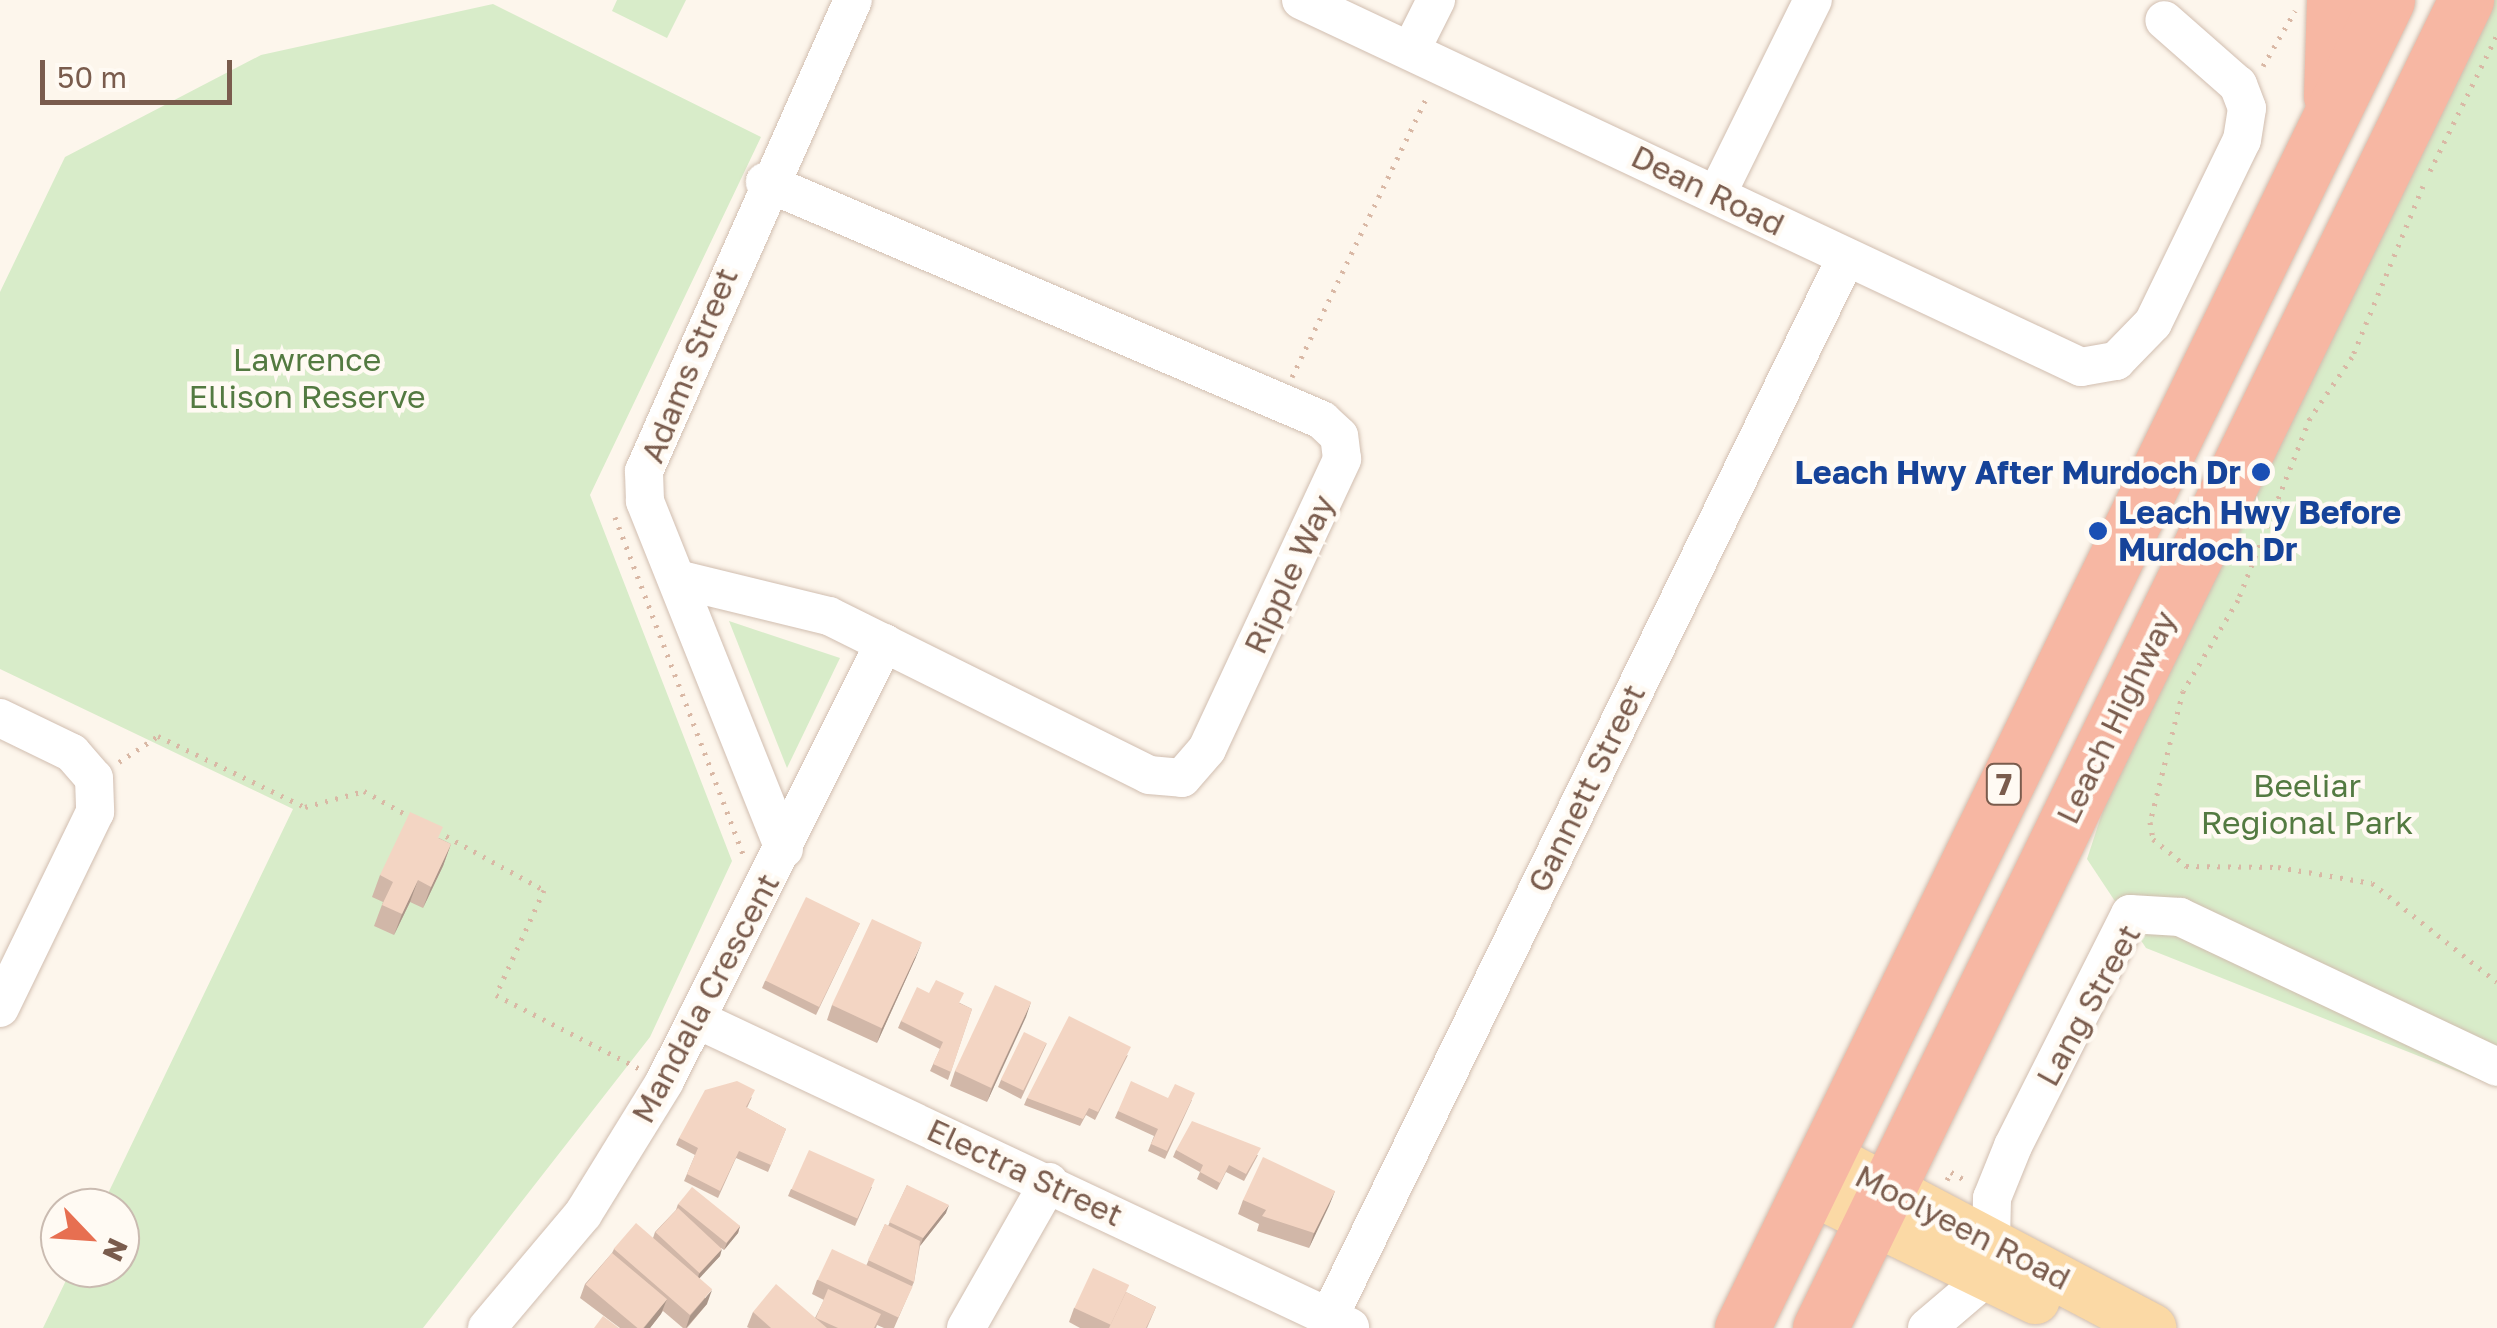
<!DOCTYPE html>
<style>
body{margin:0}
#map{position:relative;width:2497px;height:1328px;overflow:hidden;background:#fdf6ec;font-family:"Golos Text",sans-serif}
div>[style]{position:absolute}
.green>*{inset:0;background:#d8ecc9}
.path>*{height:5px;margin-top:-2.5px;transform-origin:0;background:repeating-linear-gradient(90deg,#d9b8a5 0 2.5px,transparent 0 10.5px)}
.roads{filter:drop-shadow(0 0 2px #d1beb0) drop-shadow(0 0 2px #d1beb0)}
.minor>*{height:38px;margin:-19px;padding:0 19px;transform-origin:19px;border-radius:19px;background:#fff}
.major>*{height:48px;margin:-24px;padding:0 24px;transform-origin:24px;border-radius:24px;background:#fbd9a5}
.highway>*{height:55px;margin:-27.5px;padding:0 27.5px;transform-origin:27.5px;border-radius:27.5px;background:#f7b7a3}
.wall>*{inset:0;background:#d1b7a8}
.shaded-wall>*{inset:0;background:#aa9588}
.building>*{inset:0;background:#f3d5c3;transform-origin:0 0}
.dots>*{width:28px;height:28px;translate:-50% -50%;box-sizing:border-box;border:5px solid #fffaf3;border-radius:50%}
span{translate:-50% -50%;white-space:nowrap;text-align:center;line-height:1.15;-webkit-text-stroke:9px #fffaf3;paint-order:stroke}
.shield-label span{padding:2px 8px;background:#fffaf3;border:2px solid;border-radius:8px;-webkit-text-stroke-width:0}
.shield-label{font-size:30px;color:#7a5c4d;font-weight:700}
.street-label{font-size:32px;color:#7a5c4d}
.park-label{font-size:32px;color:#537a41}
.transit-label{font-size:32px;color:#164399;font-weight:700}
.right{translate:-100% -50%;text-align:right}
.left{translate:0 -50%;text-align:left}
.north{position:absolute;left:40px;top:1188px;width:100px;height:100px;box-sizing:border-box;background:#fffaf3;border:2px solid #cabbb1;border-radius:50%;rotate:115deg;font-size:28px;font-weight:700;line-height:40px;text-align:center;color:#7a5c4d}
.north::after{content:'';display:block;margin:auto;width:35px;height:45px;background:#e76f51;clip-path:polygon(50% 0,100% 100%,50% 72%,0 100%)}
.scale{position:absolute;left:40px;top:60px;width:192px;height:45px;box-sizing:border-box;border:5px solid #7a5c4d;border-top:0;padding-left:12px;font-size:30px;line-height:35px;white-space:nowrap;color:#7a5c4d;-webkit-text-stroke:8px #fffaf3;paint-order:stroke}
</style>
<div id="map">
<div class="green">
<div style="clip-path:polygon(617px 0,686px 0,667px 38px,612px 11px)"></div>
<div style="clip-path:polygon(2490px 0,2497px 0,2497px 1087px,2146px 948px,2087px 859px,2114px 777px)"></div>
<div style="clip-path:polygon(493px 4px,761px 137px,590px 495px,732px 861px,650px 1037px,423px 1328px,43px 1328px,72px 1268px,120px 1268px,120px 1208px,101px 1208px,293px 809px,0 669px,0 292px,65px 157px,261px 55px)"></div>
<div style="clip-path:polygon(729px 621px,840px 658px,787px 768px)"></div>
</div>
<div class="path">
<div style="left:2263px;top:66px;width:64px;rotate:-59.8deg"></div>
<div style="left:2430px;top:171px;width:152px;rotate:-63.8deg"></div>
<div style="left:2423px;top:186px;width:185px;rotate:112.5deg"></div>
<div style="left:2352px;top:357px;width:74px;rotate:124.5deg"></div>
<div style="left:2310px;top:418px;width:196px;rotate:111.6deg"></div>
<div style="left:2238px;top:600px;width:106px;rotate:121.1deg"></div>
<div style="left:2183px;top:691px;width:135px;rotate:104.1deg"></div>
<div style="left:2150px;top:822px;width:17px;rotate:80deg"></div>
<div style="left:2153px;top:839px;width:43px;rotate:39.3deg"></div>
<div style="left:2186px;top:866px;width:92px;rotate:0.6deg"></div>
<div style="left:2278px;top:867px;width:95px;rotate:9.7deg"></div>
<div style="left:2372px;top:883px;width:159px;rotate:38.4deg"></div>
<div style="left:1292px;top:377px;width:314px;rotate:-64.3deg"></div>
<div style="left:615px;top:517px;width:363px;rotate:69.2deg"></div>
<div style="left:119px;top:762px;width:47px;rotate:-33.7deg"></div>
<div style="left:158px;top:736px;width:163px;rotate:25.8deg"></div>
<div style="left:305px;top:807px;width:61px;rotate:-15.2deg"></div>
<div style="left:364px;top:791px;width:57px;rotate:29.2deg"></div>
<div style="left:437px;top:831px;width:122px;rotate:28.9deg"></div>
<div style="left:544px;top:890px;width:115px;rotate:114.6deg"></div>
<div style="left:496px;top:995px;width:162px;rotate:27.2deg"></div>
<div style="left:1947px;top:1180px;width:9px;rotate:-63deg"></div>
<div style="left:1951px;top:1172px;width:16px;rotate:30deg"></div>
</div>
<div class="roads">
<div class="minor">
<div style="left:1301px;top:0;width:862px;rotate:25.2deg"></div>
<div style="left:2081px;top:367px;width:36px;rotate:-10deg"></div>
<div style="left:2116px;top:361px;width:53px;rotate:-45.8deg"></div>
<div style="left:2153px;top:323px;width:203px;rotate:-64.1deg"></div>
<div style="left:2242px;top:140px;width:32px;rotate:-81deg"></div>
<div style="left:2247px;top:108px;width:25px;rotate:-111deg"></div>
<div style="left:2238px;top:85px;width:98px;rotate:-138.7deg"></div>
<div style="left:1411px;top:50px;width:56px;rotate:-63.4deg"></div>
<div style="left:1718px;top:192px;width:214px;rotate:-63.7deg"></div>
<div style="left:677px;top:579px;width:156px;rotate:13.7deg"></div>
<div style="left:829px;top:616px;width:357px;rotate:26.4deg"></div>
<div style="left:1149px;top:775px;width:33px;rotate:5deg"></div>
<div style="left:1182px;top:778px;width:38px;rotate:-49deg"></div>
<div style="left:1207px;top:749px;width:320px;rotate:-65deg"></div>
<div style="left:1342px;top:459px;width:23px;rotate:-97deg"></div>
<div style="left:1339px;top:436px;width:23px;rotate:-137deg"></div>
<div style="left:1322px;top:420px;width:606px;rotate:-156.86deg"></div>
<div style="left:0;top:718px;width:80px;rotate:25.9deg"></div>
<div style="left:72px;top:753px;width:33px;rotate:49deg"></div>
<div style="left:94px;top:778px;width:34px;rotate:88deg"></div>
<div style="left:95px;top:812px;width:218px;rotate:115.9deg"></div>
<div style="left:784px;top:849px;width:375px;rotate:-111.8deg"></div>
<div style="left:645px;top:501px;width:30px;rotate:-92deg"></div>
<div style="left:644px;top:471px;width:515px;rotate:-66.07deg"></div>
<div style="left:696px;top:1019px;width:723px;rotate:25.22deg"></div>
<div style="left:1991px;top:1240px;width:42px;rotate:-88.6deg"></div>
<div style="left:1992px;top:1198px;width:56px;rotate:-68deg"></div>
<div style="left:2013px;top:1146px;width:260px;rotate:-63.2deg"></div>
<div style="left:2130px;top:914px;width:50px;rotate:3.4deg"></div>
<div style="left:2180px;top:917px;width:351px;rotate:25.3deg"></div>
<div style="left:1329px;top:1317px;width:1176px;rotate:-63.98deg"></div>
<div style="left:487px;top:1328px;width:149px;rotate:-49.9deg"></div>
<div style="left:583px;top:1214px;width:156px;rotate:-58.3deg"></div>
<div style="left:665px;top:1081px;width:490px;rotate:-63.4deg"></div>
<div style="left:966px;top:1328px;width:168px;rotate:-60.4deg"></div>
<div style="left:1927px;top:1328px;width:80px;rotate:-40.4deg"></div>
</div>
<div class="major">
<div style="left:1826px;top:1156px;width:369px;rotate:27.8deg"></div>
<div style="left:1809px;top:1190px;width:252px;rotate:25.9deg"></div>
</div>
<div class="highway">
<div style="left:2331px;top:96px;width:96px;rotate:-88.2deg"></div>
<div style="left:1742px;top:1328px;width:1476px;rotate:-64.09deg"></div>
<div style="left:1820px;top:1328px;width:1477px;rotate:-64.06deg"></div>
</div>
</div>
<div class="wall">
<div style="clip-path:polygon(439px 838px,451px 844px,443px 866px,423px 908px,410px 902px,394px 935px,374px 926px,383px 902px,372px 897px,380px 875px)"></div>
<div style="clip-path:polygon(860px 923px,816px 1015px,762px 988px,765px 981px)"></div>
<div style="clip-path:polygon(916px 957px,877px 1043px,827px 1020px,832px 1005px)"></div>
<div style="clip-path:polygon(929px 993px,960px 1003px,972px 1009px,948px 1080px,930px 1071px,940px 1049px,898px 1028px,901px 1021px)"></div>
<div style="clip-path:polygon(1031px 1002px,987px 1102px,950px 1086px,955px 1071px)"></div>
<div style="clip-path:polygon(1047px 1043px,1021px 1099px,998px 1087px,1001px 1080px)"></div>
<div style="clip-path:polygon(1128px 1055px,1095px 1120px,1086px 1115px,1080px 1126px,1024px 1105px,1027px 1098px)"></div>
<div style="clip-path:polygon(752px 1097px,747px 1108px,786px 1129px,768px 1172px,736px 1158px,718px 1198px,684px 1181px,695px 1155px,676px 1145px,679px 1138px)"></div>
<div style="clip-path:polygon(1168px 1098px,1192px 1100px,1165px 1159px,1148px 1151px,1154px 1136px,1115px 1118px,1118px 1111px)"></div>
<div style="clip-path:polygon(1176px 1150px,1258px 1155px,1244px 1181px,1226px 1172px,1217px 1190px,1197px 1179px,1200px 1172px,1173px 1157px)"></div>
<div style="clip-path:polygon(907px 1185px,946px 1213px,920px 1246px,914px 1282px,894px 1328px,884px 1328px,877px 1325px,876px 1328px,749px 1328px,747px 1327px,753px 1312px,815px 1318px,824px 1300px,812px 1294px,817px 1280px,866px 1266px,885px 1224px,888px 1226px)"></div>
<div style="clip-path:polygon(872px 1187px,855px 1226px,788px 1196px,791px 1189px)"></div>
<div style="clip-path:polygon(1335px 1191px,1309px 1248px,1257px 1231px,1259px 1224px,1238px 1214px,1243px 1200px)"></div>
<div style="clip-path:polygon(678px 1204px,740px 1226px,738px 1233px,724px 1250px,721px 1248px,720px 1256px,699px 1278px,707px 1304px,687px 1328px,683px 1328px,663px 1311px,650px 1328px,620px 1328px,580px 1298px,585px 1284px,612px 1253px,614px 1249px,653px 1238px,655px 1232px,676px 1210px)"></div>
<div style="clip-path:polygon(1126px 1292px,1156px 1307px,1147px 1328px,1080px 1328px,1069px 1322px,1074px 1308px)"></div>
</div>
<div class="shaded-wall">
<div style="clip-path:polygon(451px 844px,443px 866px,423px 908px,431px 887px)"></div>
<div style="clip-path:polygon(418px 880px,410px 902px,394px 935px,402px 914px)"></div>
<div style="clip-path:polygon(922px 942px,916px 957px,877px 1043px,882px 1028px)"></div>
<div style="clip-path:polygon(1031px 1002px,1026px 1017px,987px 1102px,992px 1088px)"></div>
<div style="clip-path:polygon(1335px 1191px,1329px 1206px,1309px 1248px,1314px 1233px)"></div>
<div style="clip-path:polygon(949px 1205px,946px 1213px,920px 1246px,923px 1238px)"></div>
<div style="clip-path:polygon(740px 1226px,738px 1233px,724px 1250px,727px 1243px)"></div>
<div style="clip-path:polygon(722px 1249px,720px 1256px,697px 1281px,699px 1274px)"></div>
<div style="clip-path:polygon(712px 1290px,707px 1304px,686px 1328px,690px 1316px)"></div>
<div style="clip-path:polygon(667px 1299px,661px 1314px,650px 1328px,644px 1328px)"></div>
</div>
<div class="building">
<div style="clip-path:polygon(410px 812px,443px 827px,438px 838px,451px 844px,431px 887px,418px 880px,402px 914px,382px 905px,393px 882px,380px 875px)"></div>
<div style="left:806px;top:897px;width:60px;height:93px;rotate:26deg"></div>
<div style="left:872px;top:919px;width:55px;height:95px;rotate:25deg"></div>
<div style="clip-path:polygon(936px 980px,964px 993px,959px 1003px,972px 1009px,951px 1072px,933px 1064px,943px 1042px,901px 1021px,917px 987px,929px 993px)"></div>
<div style="left:995px;top:985px;width:40px;height:95px;rotate:25deg"></div>
<div style="clip-path:polygon(1069px 1016px,1131px 1047px,1098px 1112px,1089px 1108px,1083px 1119px,1027px 1098px)"></div>
<div style="left:1024px;top:1032px;width:25px;height:53px;rotate:26deg"></div>
<div style="clip-path:polygon(737px 1081px,755px 1090px,746px 1107px,786px 1129px,771px 1165px,739px 1151px,720px 1191px,687px 1174px,698px 1148px,679px 1138px,705px 1090px)"></div>
<div style="clip-path:polygon(1131px 1081px,1168px 1098px,1175px 1084px,1195px 1093px,1167px 1151px,1151px 1144px,1158px 1129px,1118px 1111px)"></div>
<div style="clip-path:polygon(1192px 1121px,1261px 1148px,1246px 1174px,1229px 1165px,1220px 1183px,1200px 1172px,1203px 1165px,1176px 1150px)"></div>
<div style="left:809px;top:1150px;width:72px;height:43px;rotate:24deg"></div>
<div style="clip-path:polygon(1263px 1157px,1335px 1191px,1314px 1233px,1262px 1216px,1266px 1210px,1243px 1200px)"></div>
<div style="clip-path:polygon(907px 1185px,949px 1205px,923px 1238px,889px 1222px)"></div>
<div style="left:692px;top:1187px;width:62px;height:22px;rotate:39deg"></div>
<div style="left:678px;top:1208px;width:60px;height:33px;rotate:43deg"></div>
<div style="left:636px;top:1223px;width:101px;height:34px;rotate:41deg"></div>
<div style="clip-path:polygon(885px 1224px,920px 1241px,914px 1282px,868px 1260px)"></div>
<div style="left:832px;top:1249px;width:89px;height:34px;rotate:25deg"></div>
<div style="left:612px;top:1253px;width:72px;height:41px;rotate:40deg"></div>
<div style="left:1093px;top:1268px;width:40px;height:44px;rotate:25deg"></div>
<div style="clip-path:polygon(776px 1284px,827px 1328px,771px 1328px,753px 1312px)"></div>
<div style="clip-path:polygon(828px 1289px,881px 1314px,874px 1328px,838px 1328px,816px 1318px)"></div>
<div style="clip-path:polygon(1126px 1292px,1156px 1307px,1146px 1328px,1109px 1328px)"></div>
<div style="clip-path:polygon(603px 1316px,619px 1328px,594px 1328px)"></div>
</div>
<div class="dots">
<div style="left:2261px;top:472px;background:#1a4fb4"></div>
<div style="left:2098px;top:531px;background:#1a4fb4"></div>
</div>
<div class="shield-label">
<span style="left:2004px;top:784px">7</span>
</div>
<div class="street-label">
<span style="left:1708px;top:190px;rotate:26deg">Dean Road</span>
<span style="left:689px;top:365px;rotate:-68deg">Adams Street</span>
<span style="left:1289px;top:574px;rotate:-65deg">Ripple Way</span>
<span style="left:2116px;top:717px;rotate:-64deg">Leach Highway</span>
<span style="left:1586px;top:788px;rotate:-64deg">Gannett Street</span>
<span style="left:705px;top:998px;rotate:-62deg">Mandala Crescent</span>
<span style="left:2088px;top:1005px;rotate:-61deg">Lang Street</span>
<span style="left:1025px;top:1172px;rotate:25deg">Electra Street</span>
<span style="left:1963px;top:1227px;rotate:27deg">Moolyeen Road</span>
</div>
<div class="park-label">
<span style="left:307px;top:378px">Lawrence<br>Ellison Reserve</span>
<span style="left:2307px;top:804px">Beeliar<br>Regional Park</span>
</div>
<div class="transit-label">
<span class="right" style="left:2241px;top:472px">Leach Hwy After Murdoch Dr</span>
<span class="left" style="left:2118px;top:531px">Leach Hwy Before<br>Murdoch Dr</span>
</div>
<div class="north">N</div>
<div class="scale">50 m</div>
</div>
